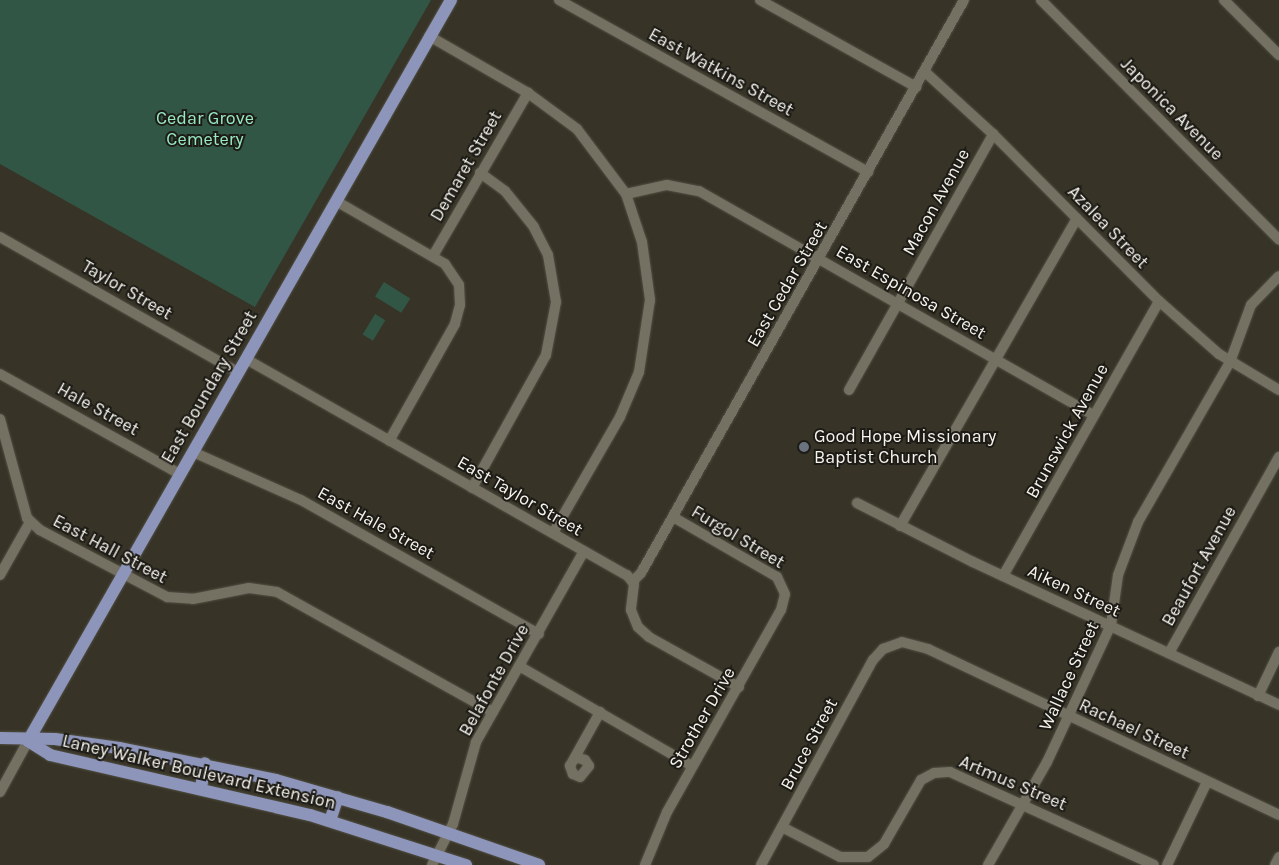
<!DOCTYPE html>
<style>
body{margin:0}
#map{position:relative;width:1279px;height:865px;overflow:hidden;background:#373427;font-family:Karla,sans-serif}
div>[style]{position:absolute}
.green>*{inset:0;background:#315645;transform-origin:0 0}
.roads{filter:drop-shadow(0 0 1px #524f44) drop-shadow(0 0 1px #524f44)}
.minor>*{height:10px;margin:-5px;padding:0 5px;transform-origin:5px;border-radius:5px;background:#747062}
.major>*{height:12px;margin:-6px;padding:0 6px;transform-origin:6px;border-radius:6px;background:#8d95bb}
.dots>*{width:14px;height:14px;translate:-50% -50%;box-sizing:border-box;border:2px solid #1d1b16;border-radius:50%}
span{translate:-50% -50%;white-space:nowrap;text-align:center;line-height:1.15;-webkit-text-stroke:4px #1d1b16;paint-order:stroke}
.street-label{font-size:18px;color:#f5f3eb}
.park-label{font-size:18px;color:#97e9c2}
.poi-label{font-size:18px;color:#f5f3eb}
.left{translate:0 -50%;text-align:left}
</style>
<div id="map">
<div class="green">
<div style="clip-path:polygon(0 0,431px 0,255px 307px,0 164px)"></div>
<div style="left:384px;top:282px;width:31px;height:17px;rotate:32deg"></div>
<div style="left:375px;top:314px;width:12px;height:24px;rotate:31deg"></div>
</div>
<div class="roads">
<div class="minor">
<div style="left:559px;top:0;width:354px;rotate:29.1deg"></div>
<div style="left:760px;top:0;width:179px;rotate:29.1deg"></div>
<div style="left:1041px;top:0;width:338px;rotate:45.2deg"></div>
<div style="left:1224px;top:0;width:78px;rotate:45deg"></div>
<div style="left:429px;top:36px;width:114px;rotate:29.9deg"></div>
<div style="left:528px;top:93px;width:61px;rotate:36.3deg"></div>
<div style="left:577px;top:129px;width:81px;rotate:53deg"></div>
<div style="left:626px;top:194px;width:51px;rotate:71.6deg"></div>
<div style="left:642px;top:242px;width:59px;rotate:82.1deg"></div>
<div style="left:650px;top:300px;width:73px;rotate:98.7deg"></div>
<div style="left:639px;top:372px;width:49px;rotate:112.9deg"></div>
<div style="left:620px;top:417px;width:134px;rotate:120deg"></div>
<div style="left:924px;top:71px;width:93px;rotate:42.4deg"></div>
<div style="left:993px;top:134px;width:235px;rotate:45.2deg"></div>
<div style="left:1159px;top:301px;width:80px;rotate:41.5deg"></div>
<div style="left:1219px;top:354px;width:70px;rotate:31deg"></div>
<div style="left:626px;top:194px;width:42px;rotate:-12.4deg"></div>
<div style="left:667px;top:185px;width:33px;rotate:11deg"></div>
<div style="left:699px;top:191px;width:454px;rotate:29.6deg"></div>
<div style="left:336px;top:201px;width:126px;rotate:30deg"></div>
<div style="left:445px;top:264px;width:25px;rotate:56deg"></div>
<div style="left:459px;top:285px;width:20px;rotate:87deg"></div>
<div style="left:460px;top:305px;width:20px;rotate:105deg"></div>
<div style="left:455px;top:324px;width:134px;rotate:119.4deg"></div>
<div style="left:0;top:237px;width:274px;rotate:29.6deg"></div>
<div style="left:433px;top:256px;width:189px;rotate:-59.8deg"></div>
<div style="left:246px;top:359px;width:438px;rotate:29.6deg"></div>
<div style="left:627px;top:575px;width:11px;rotate:52deg"></div>
<div style="left:634px;top:584px;width:26px;rotate:97deg"></div>
<div style="left:631px;top:610px;width:18px;rotate:68deg"></div>
<div style="left:638px;top:627px;width:15px;rotate:42deg"></div>
<div style="left:649px;top:637px;width:103px;rotate:29.1deg"></div>
<div style="left:0;top:374px;width:206px;rotate:29.1deg"></div>
<div style="left:849px;top:390px;width:294px;rotate:-60.6deg"></div>
<div style="left:0;top:419px;width:103px;rotate:74.7deg"></div>
<div style="left:27px;top:518px;width:18px;rotate:43deg"></div>
<div style="left:40px;top:530px;width:144px;rotate:27.8deg"></div>
<div style="left:167px;top:597px;width:26px;rotate:4deg"></div>
<div style="left:193px;top:599px;width:57px;rotate:-11.1deg"></div>
<div style="left:249px;top:588px;width:28px;rotate:8deg"></div>
<div style="left:277px;top:592px;width:247px;rotate:29.1deg"></div>
<div style="left:193px;top:452px;width:118px;rotate:24deg"></div>
<div style="left:301px;top:500px;width:273px;rotate:29.4deg"></div>
<div style="left:472px;top:488px;width:152px;rotate:-60.9deg"></div>
<div style="left:546px;top:355px;width:54px;rotate:-79.3deg"></div>
<div style="left:556px;top:302px;width:48px;rotate:-99.7deg"></div>
<div style="left:548px;top:255px;width:31px;rotate:-117deg"></div>
<div style="left:534px;top:227px;width:46px;rotate:-128.9deg"></div>
<div style="left:505px;top:191px;width:31px;rotate:-144deg"></div>
<div style="left:857px;top:503px;width:130px;rotate:27deg"></div>
<div style="left:973px;top:562px;width:338px;rotate:25deg"></div>
<div style="left:900px;top:526px;width:355px;rotate:-60.1deg"></div>
<div style="left:0;top:575px;width:61px;rotate:-60.5deg"></div>
<div style="left:1003px;top:576px;width:316px;rotate:-60.4deg"></div>
<div style="left:633px;top:581px;width:11px;rotate:-45deg"></div>
<div style="left:641px;top:573px;width:658px;rotate:-60.59deg"></div>
<div style="left:1169px;top:653px;width:225px;rotate:-60.7deg"></div>
<div style="left:519px;top:666px;width:200px;rotate:30deg"></div>
<div style="left:1258px;top:696px;width:49px;rotate:-64.5deg"></div>
<div style="left:578px;top:758px;width:7px;rotate:16deg"></div>
<div style="left:585px;top:760px;width:7px;rotate:56deg"></div>
<div style="left:589px;top:766px;width:14px;rotate:129deg"></div>
<div style="left:580px;top:777px;width:8px;rotate:-157deg"></div>
<div style="left:573px;top:774px;width:9px;rotate:-111deg"></div>
<div style="left:570px;top:766px;width:62px;rotate:-60.9deg"></div>
<div style="left:0;top:792px;width:58px;rotate:-61.2deg"></div>
<div style="left:782px;top:827px;width:65px;rotate:27.3deg"></div>
<div style="left:840px;top:857px;width:28px"></div>
<div style="left:868px;top:857px;width:21px;rotate:-39deg"></div>
<div style="left:884px;top:844px;width:74px;rotate:-60deg"></div>
<div style="left:921px;top:780px;width:15px;rotate:-28deg"></div>
<div style="left:934px;top:773px;width:16px;rotate:-4deg"></div>
<div style="left:950px;top:772px;width:224px;rotate:24.5deg"></div>
<div style="left:432px;top:865px;width:46px;rotate:-62.9deg"></div>
<div style="left:453px;top:824px;width:85px;rotate:-74.3deg"></div>
<div style="left:476px;top:742px;width:219px;rotate:-60.5deg"></div>
<div style="left:645px;top:865px;width:57px;rotate:-67.5deg"></div>
<div style="left:667px;top:812px;width:232px;rotate:-60.6deg"></div>
<div style="left:781px;top:610px;width:16px;rotate:-76deg"></div>
<div style="left:785px;top:594px;width:19px;rotate:-115deg"></div>
<div style="left:777px;top:577px;width:120px;rotate:-150deg"></div>
<div style="left:761px;top:865px;width:234px;rotate:-61.4deg"></div>
<div style="left:873px;top:660px;width:15px;rotate:-48deg"></div>
<div style="left:883px;top:649px;width:20px;rotate:-20deg"></div>
<div style="left:902px;top:642px;width:27px;rotate:15deg"></div>
<div style="left:928px;top:649px;width:388px;rotate:25.3deg"></div>
<div style="left:988px;top:865px;width:119px;rotate:-60.2deg"></div>
<div style="left:1047px;top:762px;width:151px;rotate:-65deg"></div>
<div style="left:1111px;top:625px;width:50px;rotate:-82deg"></div>
<div style="left:1118px;top:575px;width:57px;rotate:-69.3deg"></div>
<div style="left:1138px;top:522px;width:185px;rotate:-60.1deg"></div>
<div style="left:1230px;top:362px;width:61px;rotate:-69.8deg"></div>
<div style="left:1251px;top:305px;width:40px;rotate:-46deg"></div>
<div style="left:1167px;top:865px;width:92px;rotate:-64.3deg"></div>
<div style="left:1275px;top:865px;width:9px;rotate:-63deg"></div>
</div>
<div class="major">
<div style="left:0;top:738px;width:55px;rotate:1deg"></div>
<div style="left:55px;top:739px;width:65px;rotate:8deg"></div>
<div style="left:119px;top:748px;width:160px;rotate:11.5deg"></div>
<div style="left:276px;top:780px;width:116px;rotate:16.1deg"></div>
<div style="left:387px;top:812px;width:161px;rotate:19.2deg"></div>
<div style="left:28px;top:741px;width:853px;rotate:-60.28deg"></div>
<div style="left:28px;top:741px;width:26px;rotate:32deg"></div>
<div style="left:50px;top:755px;width:267px;rotate:13deg"></div>
<div style="left:310px;top:815px;width:164px;rotate:17.8deg"></div>
<div style="left:201px;top:788px;width:25px;rotate:-81deg"></div>
<div style="left:330px;top:821px;width:25px;rotate:-72deg"></div>
</div>
</div>
<div class="dots">
<div style="left:804px;top:447px;background:#6b7280"></div>
</div>
<div class="street-label">
<span style="left:721px;top:72px;rotate:29deg">East Watkins Street</span>
<span style="left:1172px;top:109px;rotate:45deg">Japonica Avenue</span>
<span style="left:466px;top:166px;rotate:-60deg">Demaret Street</span>
<span style="left:936px;top:202px;rotate:-61deg">Macon Avenue</span>
<span style="left:1108px;top:227px;rotate:46deg">Azalea Street</span>
<span style="left:787px;top:284px;rotate:-60deg">East Cedar Street</span>
<span style="left:127px;top:290px;rotate:30deg">Taylor Street</span>
<span style="left:911px;top:292px;rotate:30deg">East Espinosa Street</span>
<span style="left:209px;top:387px;rotate:-60deg">East Boundary Street</span>
<span style="left:98px;top:409px;rotate:29deg">Hale Street</span>
<span style="left:1067px;top:431px;rotate:-61deg">Brunswick Avenue</span>
<span style="left:520px;top:496px;rotate:30deg">East Taylor Street</span>
<span style="left:376px;top:523px;rotate:29deg">East Hale Street</span>
<span style="left:738px;top:537px;rotate:31deg">Furgol Street</span>
<span style="left:110px;top:549px;rotate:28deg">East Hall Street</span>
<span style="left:1199px;top:566px;rotate:-61deg">Beaufort Avenue</span>
<span style="left:1074px;top:591px;rotate:25deg">Aiken Street</span>
<span style="left:1069px;top:676px;rotate:-65deg">Wallace Street</span>
<span style="left:494px;top:680px;rotate:-61deg">Belafonte Drive</span>
<span style="left:702px;top:718px;rotate:-60deg">Strother Drive</span>
<span style="left:1134px;top:729px;rotate:25deg">Rachael Street</span>
<span style="left:809px;top:744px;rotate:-62deg">Bruce Street</span>
<span style="left:199px;top:772px;rotate:13deg">Laney Walker Boulevard Extension</span>
<span style="left:1013px;top:783px;rotate:23deg">Artmus Street</span>
</div>
<div class="park-label">
<span style="left:205px;top:129px">Cedar Grove<br>Cemetery</span>
</div>
<div class="poi-label">
<span class="left" style="left:814px;top:447px">Good Hope Missionary<br>Baptist Church</span>
</div>
</div>
